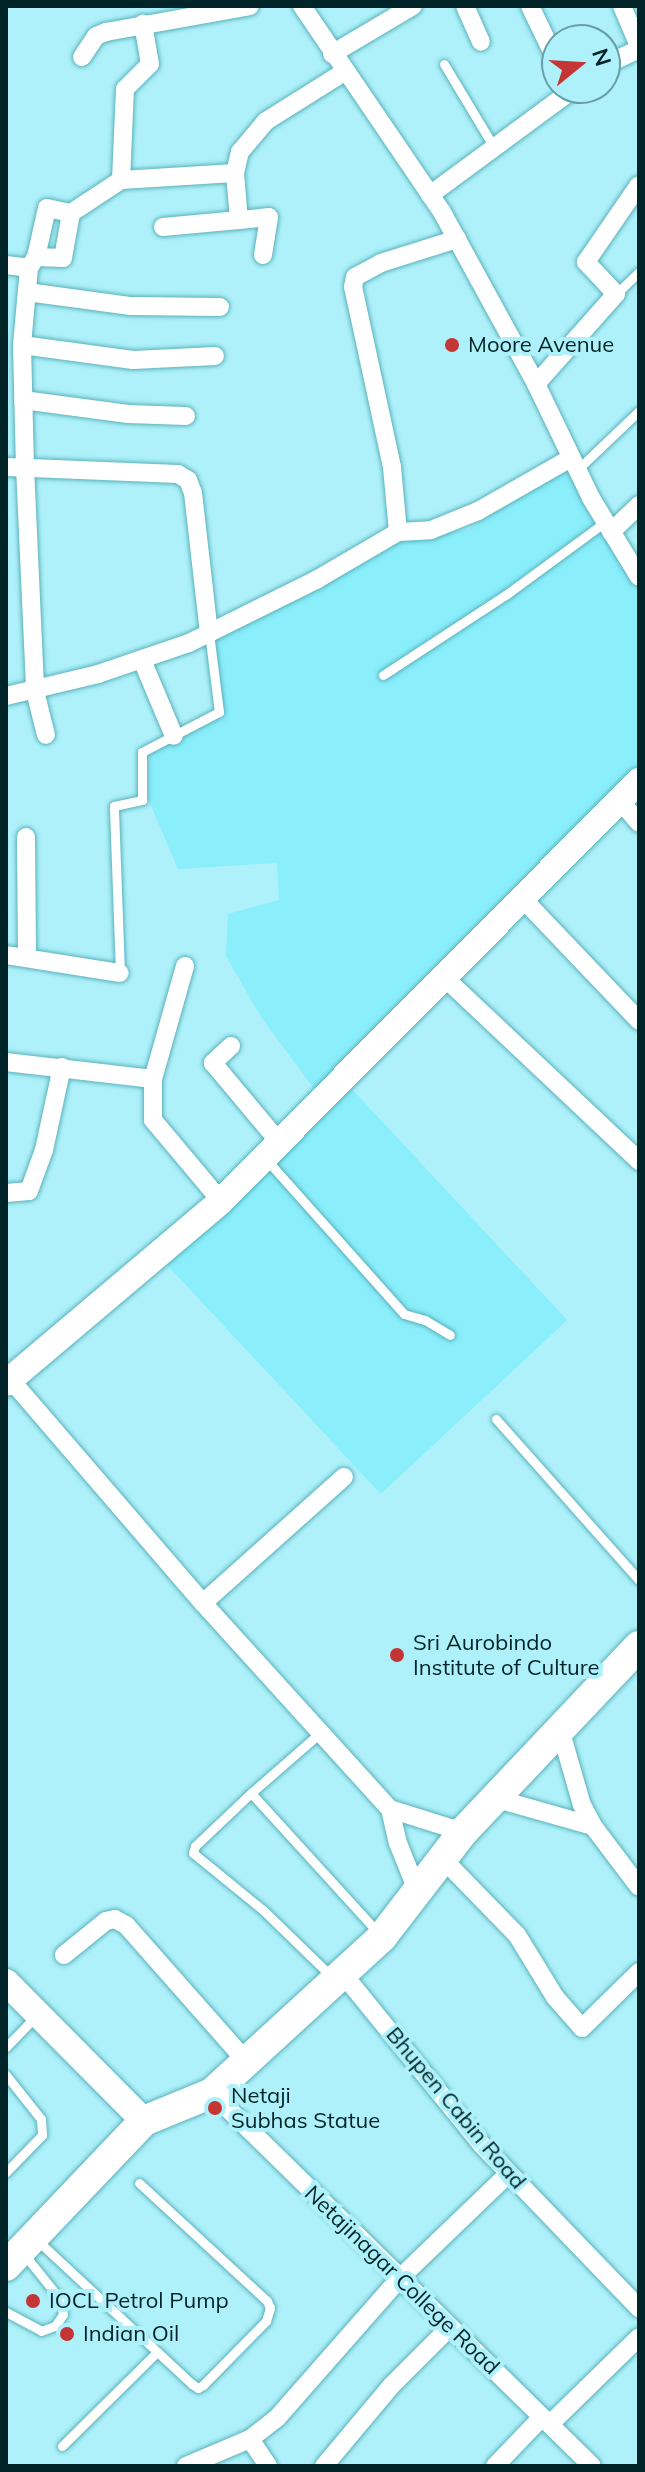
<!DOCTYPE html>
<style>
body{margin:0}
#map{position:relative;width:645px;height:2472px;overflow:hidden;background:#aef1fa;font-family:Mulish,sans-serif}
div>[style]{position:absolute}
.built>*{inset:0;background:#8aeefb;transform-origin:0 0}
.roads{filter:drop-shadow(0 0 2px #5ab2bc) drop-shadow(0 0 2px #5ab2bc)}
.lane>*{height:9px;margin:-4.5px;padding:0 4.5px;transform-origin:4.5px;border-radius:4.5px;background:#fff}
.street>*{height:18px;margin:-9px;padding:0 9px;transform-origin:9px;border-radius:9px;background:#fff}
.secondary>*{height:26px;margin:-13px;padding:0 13px;transform-origin:13px;border-radius:13px;background:#fff}
.primary>*{height:30px;margin:-15px;padding:0 15px;transform-origin:15px;border-radius:15px;background:#fff}
.dots>*{width:22px;height:22px;translate:-50% -50%;box-sizing:border-box;border:4px solid #aef1fa;border-radius:50%}
span{translate:-50% -50%;white-space:nowrap;text-align:center;line-height:1.15;-webkit-text-stroke:8px #aef1fa;paint-order:stroke}
.poi-label{font-size:22px;color:#002428}
.left{translate:0 -50%;text-align:left}
.street-label{font-size:22px;color:#002428}
.frame{position:absolute;inset:0;border:8px solid #002428;pointer-events:none}
.north{position:absolute;left:541px;top:24px;width:80px;height:80px;box-sizing:border-box;background:#aef1fa;border:2px solid #689fa6;border-radius:50%;rotate:72deg;font-size:22px;font-weight:700;line-height:32px;text-align:center;color:#002428}
.north::after{content:'';display:block;margin:auto;width:28px;height:36px;background:#c43535;clip-path:polygon(50% 0,100% 100%,50% 72%,0 100%)}
</style>
<div id="map">
<div class="built">
<div style="clip-path:polygon(569px 464px,586px 501px,639px 590px,639px 774px,320px 1097px,261px 1017px,226px 956px,228px 914px,279px 900px,277px 863px,178px 869px,149px 801px,149px 754px,225px 716px,212px 642px,400px 538px,469px 529px)"></div>
<div style="left:349px;top:1086px;width:320px;height:255px;rotate:47deg"></div>
</div>
<div class="roads">
<div class="lane">
<div style="left:444px;top:64px;width:99px;rotate:59deg"></div>
<div style="left:615px;top:295px;width:33px;rotate:-44deg"></div>
<div style="left:578px;top:469px;width:84px;rotate:-43.6deg"></div>
<div style="left:383px;top:675px;width:148px;rotate:-33.2deg"></div>
<div style="left:507px;top:594px;width:122px;rotate:-36.3deg"></div>
<div style="left:120px;top:973px;width:167px;rotate:-92.1deg"></div>
<div style="left:114px;top:806px;width:29px;rotate:-12deg"></div>
<div style="left:142px;top:800px;width:48px;rotate:-90deg"></div>
<div style="left:142px;top:752px;width:87px;rotate:-27.5deg"></div>
<div style="left:219px;top:712px;width:80px;rotate:-97.2deg"></div>
<div style="left:265px;top:1158px;width:209px;rotate:48.3deg"></div>
<div style="left:404px;top:1314px;width:22px;rotate:16deg"></div>
<div style="left:425px;top:1320px;width:29px;rotate:31deg"></div>
<div style="left:496px;top:1419px;width:215px;rotate:48.4deg"></div>
<div style="left:321px;top:1732px;width:93px;rotate:138.9deg"></div>
<div style="left:251px;top:1793px;width:77px;rotate:136.6deg"></div>
<div style="left:195px;top:1846px;width:7px;rotate:106deg"></div>
<div style="left:193px;top:1853px;width:90px;rotate:39.2deg"></div>
<div style="left:263px;top:1910px;width:98px;rotate:44.2deg"></div>
<div style="left:251px;top:1793px;width:192px;rotate:47.7deg"></div>
<div style="left:6px;top:2047px;width:45px;rotate:-45.9deg"></div>
<div style="left:6px;top:2075px;width:56px;rotate:51.5deg"></div>
<div style="left:41px;top:2119px;width:16px;rotate:86deg"></div>
<div style="left:42px;top:2135px;width:52px;rotate:134.2deg"></div>
<div style="left:38px;top:2241px;width:210px;rotate:42.9deg"></div>
<div style="left:192px;top:2384px;width:7px;rotate:34deg"></div>
<div style="left:198px;top:2388px;width:6px;rotate:-31deg"></div>
<div style="left:203px;top:2385px;width:90px;rotate:-45.5deg"></div>
<div style="left:266px;top:2321px;width:14px;rotate:-73deg"></div>
<div style="left:270px;top:2308px;width:8px;rotate:-113deg"></div>
<div style="left:267px;top:2301px;width:174px;rotate:-137.3deg"></div>
<div style="left:6px;top:2312px;width:40px;rotate:28deg"></div>
<div style="left:41px;top:2331px;width:15px;rotate:-20deg"></div>
<div style="left:55px;top:2326px;width:14px;rotate:-56deg"></div>
<div style="left:63px;top:2314px;width:15px;rotate:-101deg"></div>
<div style="left:60px;top:2299px;width:59px;rotate:-128.8deg"></div>
<div style="left:62px;top:2446px;width:134px;rotate:-44.7deg"></div>
</div>
<div class="street">
<div style="left:302px;top:6px;width:249px;rotate:55.8deg"></div>
<div style="left:442px;top:212px;width:196px;rotate:61.3deg"></div>
<div style="left:536px;top:384px;width:127px;rotate:64.2deg"></div>
<div style="left:591px;top:498px;width:92px;rotate:58.7deg"></div>
<div style="left:465px;top:6px;width:39px;rotate:66deg"></div>
<div style="left:530px;top:6px;width:62px;rotate:64.3deg"></div>
<div style="left:622px;top:6px;width:43px;rotate:67deg"></div>
<div style="left:332px;top:54px;width:94px;rotate:-30.7deg"></div>
<div style="left:82px;top:57px;width:25px;rotate:-56deg"></div>
<div style="left:96px;top:36px;width:11px;rotate:-22deg"></div>
<div style="left:106px;top:32px;width:146px;rotate:-10.2deg"></div>
<div style="left:605px;top:65px;width:38px;rotate:-25deg"></div>
<div style="left:121px;top:180px;width:91px;rotate:-87.5deg"></div>
<div style="left:125px;top:89px;width:35px;rotate:-45deg"></div>
<div style="left:150px;top:64px;width:41px;rotate:-99.9deg"></div>
<div style="left:430px;top:195px;width:180px;rotate:-36.4deg"></div>
<div style="left:163px;top:227px;width:76px;rotate:-5.3deg"></div>
<div style="left:263px;top:255px;width:38px;rotate:-81deg"></div>
<div style="left:269px;top:217px;width:30px;rotate:174deg"></div>
<div style="left:239px;top:220px;width:47px;rotate:-94.9deg"></div>
<div style="left:235px;top:173px;width:22px;rotate:-77deg"></div>
<div style="left:240px;top:152px;width:40px;rotate:-50deg"></div>
<div style="left:266px;top:121px;width:92px;rotate:-32.1deg"></div>
<div style="left:36px;top:257px;width:50px;rotate:-77.3deg"></div>
<div style="left:47px;top:208px;width:25px;rotate:12deg"></div>
<div style="left:6px;top:265px;width:23px;rotate:7deg"></div>
<div style="left:29px;top:268px;width:77px;rotate:95.2deg"></div>
<div style="left:22px;top:345px;width:122px;rotate:88.6deg"></div>
<div style="left:25px;top:467px;width:224px;rotate:87.4deg"></div>
<div style="left:35px;top:691px;width:45px;rotate:76deg"></div>
<div style="left:29px;top:268px;width:13px;rotate:-58deg"></div>
<div style="left:36px;top:257px;width:27px;rotate:2deg"></div>
<div style="left:63px;top:258px;width:46px;rotate:-79.9deg"></div>
<div style="left:71px;top:213px;width:60px;rotate:-33.4deg"></div>
<div style="left:121px;top:180px;width:114px;rotate:-3.5deg"></div>
<div style="left:27px;top:292px;width:105px;rotate:7.7deg"></div>
<div style="left:131px;top:306px;width:89px;rotate:0.6deg"></div>
<div style="left:22px;top:345px;width:112px;rotate:7.7deg"></div>
<div style="left:133px;top:360px;width:82px;rotate:-2.8deg"></div>
<div style="left:536px;top:384px;width:120px;rotate:-48.4deg"></div>
<div style="left:616px;top:294px;width:44px;rotate:-133.2deg"></div>
<div style="left:586px;top:262px;width:93px;rotate:-55.5deg"></div>
<div style="left:23px;top:400px;width:106px;rotate:7.6deg"></div>
<div style="left:128px;top:414px;width:58px;rotate:2deg"></div>
<div style="left:6px;top:467px;width:172px;rotate:2.3deg"></div>
<div style="left:178px;top:474px;width:12px;rotate:31deg"></div>
<div style="left:188px;top:480px;width:14px;rotate:69deg"></div>
<div style="left:193px;top:493px;width:141px;rotate:83.5deg"></div>
<div style="left:398px;top:532px;width:65px;rotate:-95.3deg"></div>
<div style="left:392px;top:467px;width:184px;rotate:-102.2deg"></div>
<div style="left:353px;top:287px;width:10px;rotate:-79deg"></div>
<div style="left:355px;top:277px;width:30px;rotate:-28deg"></div>
<div style="left:381px;top:263px;width:80px;rotate:-17.5deg"></div>
<div style="left:611px;top:532px;width:39px;rotate:-44deg"></div>
<div style="left:142px;top:660px;width:82px;rotate:67.2deg"></div>
<div style="left:6px;top:696px;width:95px;rotate:-13.4deg"></div>
<div style="left:98px;top:674px;width:96px;rotate:-18.8deg"></div>
<div style="left:189px;top:643px;width:142px;rotate:-26.4deg"></div>
<div style="left:316px;top:580px;width:95px;rotate:-30.3deg"></div>
<div style="left:398px;top:532px;width:33px;rotate:-3deg"></div>
<div style="left:431px;top:530px;width:51px;rotate:-22deg"></div>
<div style="left:478px;top:511px;width:107px;rotate:-29.7deg"></div>
<div style="left:620px;top:801px;width:29px;rotate:49deg"></div>
<div style="left:26px;top:837px;width:121px;rotate:89.5deg"></div>
<div style="left:523px;top:899px;width:168px;rotate:46.4deg"></div>
<div style="left:6px;top:955px;width:115px;rotate:9deg"></div>
<div style="left:185px;top:966px;width:117px;rotate:105.8deg"></div>
<div style="left:153px;top:1079px;width:41px;rotate:90deg"></div>
<div style="left:153px;top:1120px;width:106px;rotate:50deg"></div>
<div style="left:445px;top:978px;width:267px;rotate:43.3deg"></div>
<div style="left:231px;top:1046px;width:25px;rotate:137deg"></div>
<div style="left:213px;top:1063px;width:104px;rotate:50.1deg"></div>
<div style="left:6px;top:1062px;width:148px;rotate:6.6deg"></div>
<div style="left:6px;top:1193px;width:23px;rotate:-5deg"></div>
<div style="left:29px;top:1191px;width:44px;rotate:-69.9deg"></div>
<div style="left:44px;top:1150px;width:85px;rotate:-77.8deg"></div>
<div style="left:11px;top:1380px;width:294px;rotate:49.3deg"></div>
<div style="left:203px;top:1603px;width:278px;rotate:47.8deg"></div>
<div style="left:390px;top:1809px;width:77px;rotate:17.5deg"></div>
<div style="left:203px;top:1603px;width:189px;rotate:-41.8deg"></div>
<div style="left:560px;top:1729px;width:79px;rotate:73.9deg"></div>
<div style="left:582px;top:1805px;width:24px;rotate:62deg"></div>
<div style="left:593px;top:1826px;width:76px;rotate:53deg"></div>
<div style="left:494px;top:1798px;width:103px;rotate:15.8deg"></div>
<div style="left:390px;top:1809px;width:35px;rotate:77deg"></div>
<div style="left:398px;top:1843px;width:54px;rotate:68.2deg"></div>
<div style="left:443px;top:1859px;width:106px;rotate:45.8deg"></div>
<div style="left:517px;top:1935px;width:73px;rotate:58.5deg"></div>
<div style="left:555px;top:1997px;width:41px;rotate:48.9deg"></div>
<div style="left:582px;top:2028px;width:80px;rotate:-44.5deg"></div>
<div style="left:64px;top:1955px;width:54px;rotate:-39deg"></div>
<div style="left:106px;top:1921px;width:9px;rotate:-13deg"></div>
<div style="left:115px;top:1919px;width:13px;rotate:29deg"></div>
<div style="left:126px;top:1925px;width:181px;rotate:48.6deg"></div>
<div style="left:343px;top:1974px;width:219px;rotate:50.9deg"></div>
<div style="left:481px;top:2144px;width:228px;rotate:46.1deg"></div>
<div style="left:212px;top:2093px;width:532px;rotate:44.47deg"></div>
<div style="left:550px;top:2424px;width:124px;rotate:-44.3deg"></div>
<div style="left:250px;top:2439px;width:32px;rotate:56deg"></div>
<div style="left:186px;top:2466px;width:69px;rotate:-22.9deg"></div>
<div style="left:250px;top:2439px;width:34px;rotate:-38deg"></div>
<div style="left:277px;top:2418px;width:186px;rotate:-48.7deg"></div>
<div style="left:400px;top:2278px;width:150px;rotate:-43.9deg"></div>
<div style="left:324px;top:2466px;width:106px;rotate:-50deg"></div>
<div style="left:392px;top:2385px;width:82px;rotate:-45deg"></div>
<div style="left:495px;top:2466px;width:68px;rotate:-46.2deg"></div>
</div>
<div class="secondary">
<div style="left:6px;top:1383px;width:282px;rotate:-40.2deg"></div>
<div style="left:221px;top:1201px;width:593px;rotate:-45.14deg"></div>
<div style="left:6px;top:1982px;width:196px;rotate:45.2deg"></div>
</div>
<div class="primary">
<div style="left:6px;top:2266px;width:200px;rotate:-46.4deg"></div>
<div style="left:144px;top:2121px;width:74px;rotate:-22.4deg"></div>
<div style="left:212px;top:2093px;width:231px;rotate:-42.5deg"></div>
<div style="left:382px;top:1937px;width:133px;rotate:-52.4deg"></div>
<div style="left:463px;top:1832px;width:256px;rotate:-46.6deg"></div>
</div>
</div>
<div class="dots">
<div style="left:452px;top:345px;background:#c43535"></div>
<div style="left:397px;top:1655px;background:#c43535"></div>
<div style="left:215px;top:2108px;background:#c43535"></div>
<div style="left:33px;top:2301px;background:#c43535"></div>
<div style="left:67px;top:2334px;background:#c43535"></div>
</div>
<div class="poi-label">
<span class="left" style="left:468px;top:345px">Moore Avenue</span>
<span class="left" style="left:413px;top:1655px">Sri Aurobindo<br>Institute of Culture</span>
<span class="left" style="left:231px;top:2108px">Netaji<br>Subhas Statue</span>
<span class="left" style="left:49px;top:2301px">IOCL Petrol Pump</span>
<span class="left" style="left:83px;top:2334px">Indian Oil</span>
</div>
<div class="street-label">
<span style="left:456px;top:2108px;rotate:50deg">Bhupen Cabin Road</span>
<span style="left:402px;top:2280px;rotate:44deg">Netajinagar College Road</span>
</div>
<div class="frame"></div>
<div class="north">N</div>
</div>
